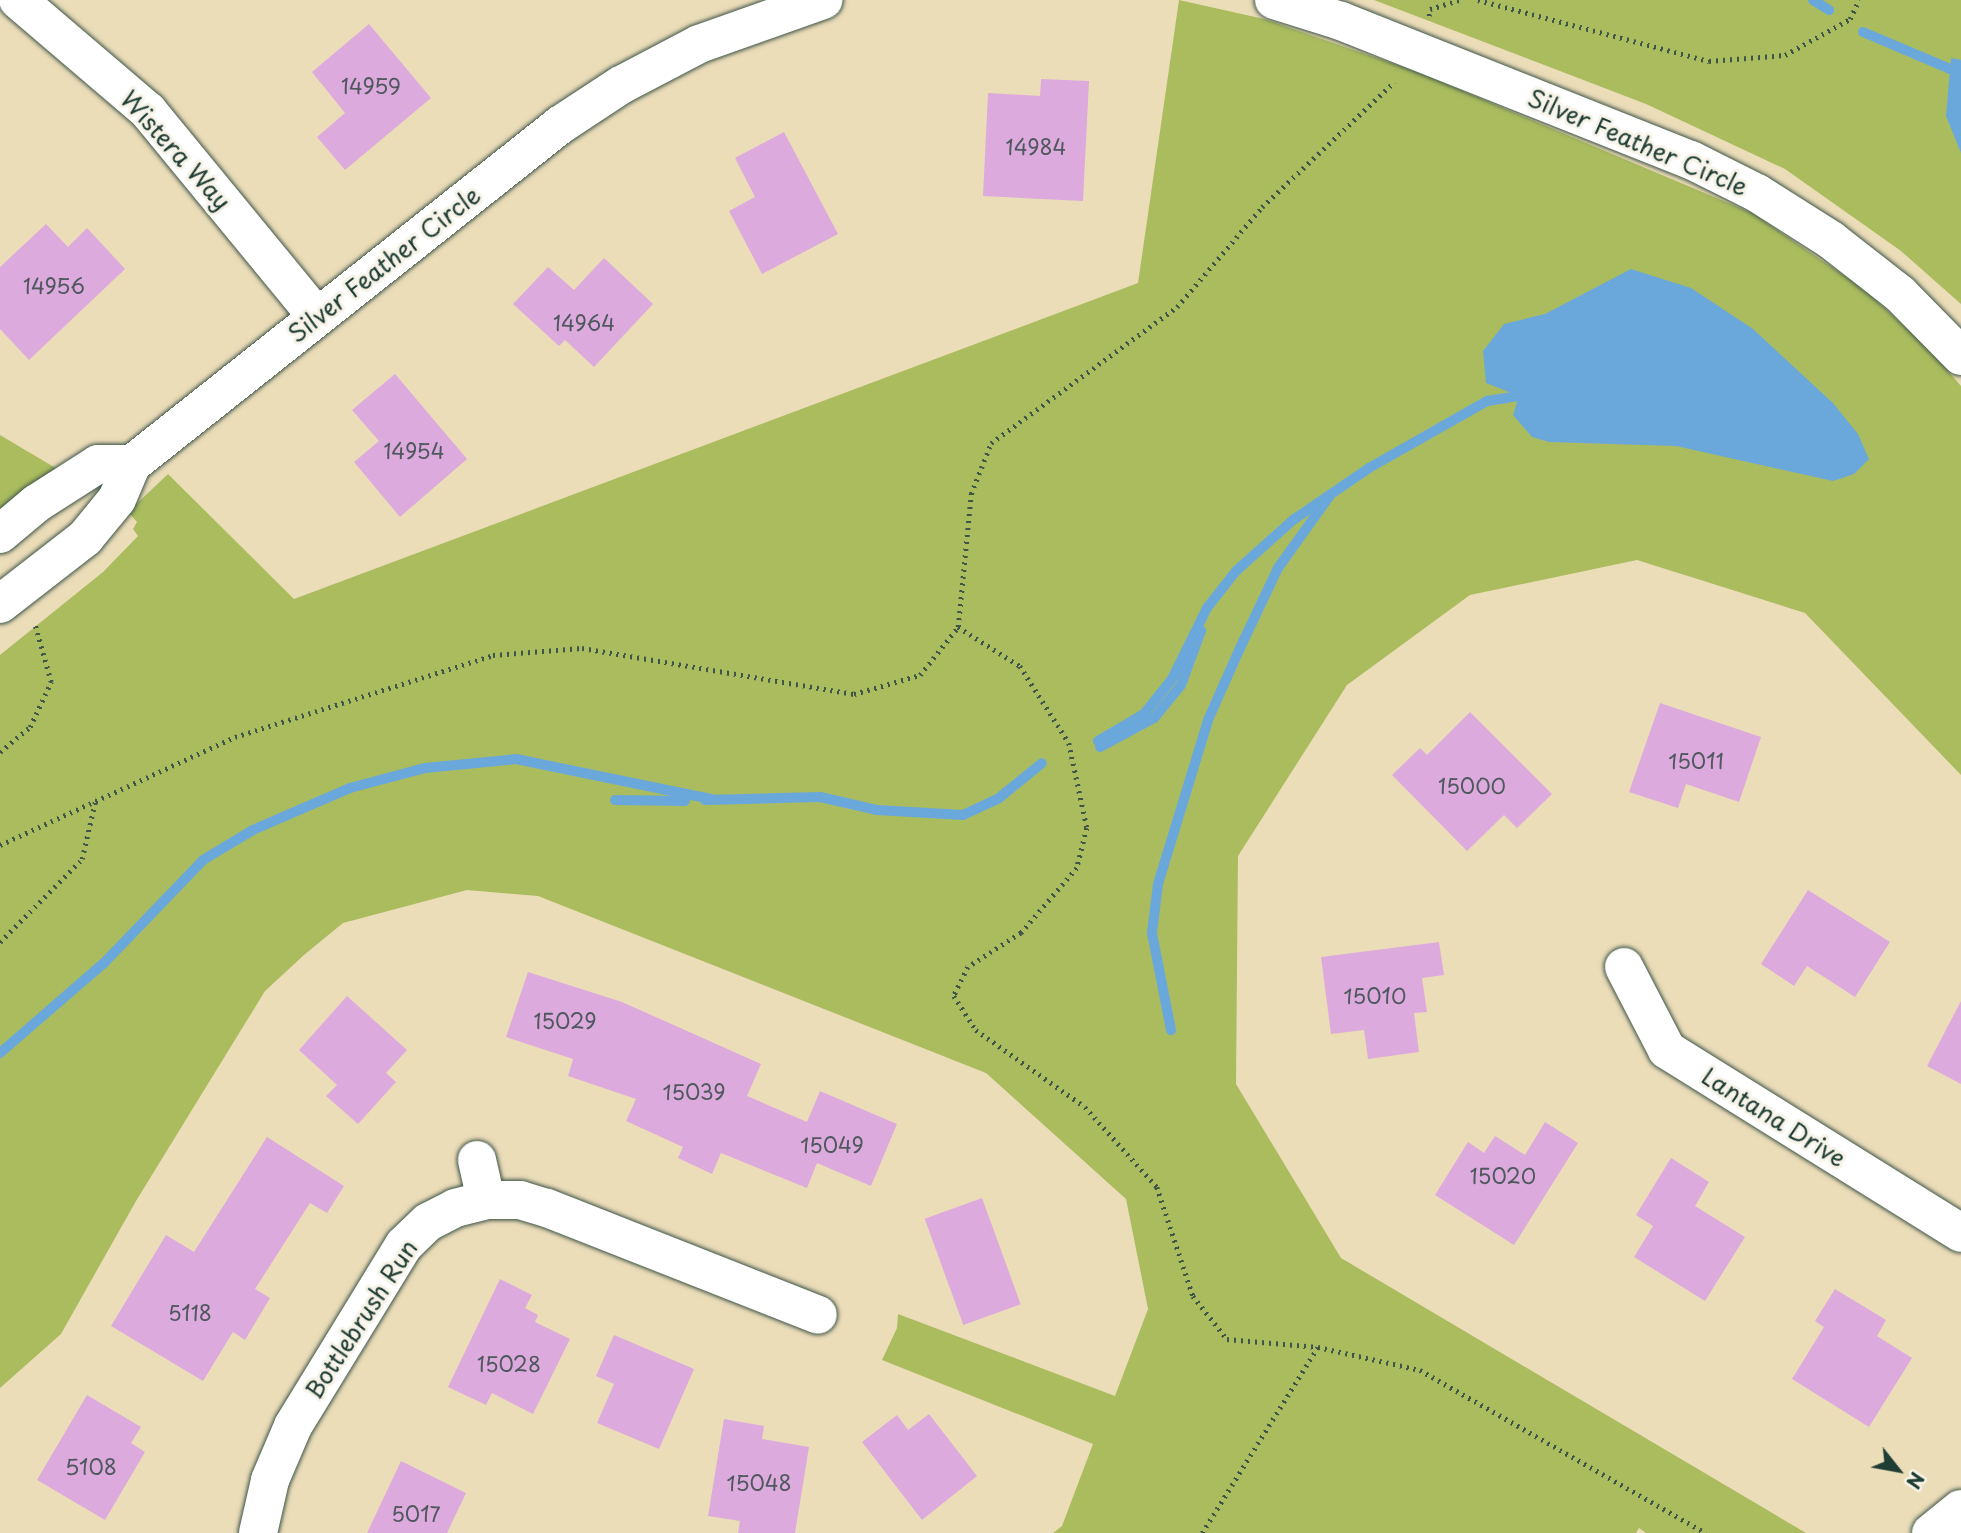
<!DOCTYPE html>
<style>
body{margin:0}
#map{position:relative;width:1961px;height:1533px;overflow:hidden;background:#ecddb9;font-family:"Playpen Sans",sans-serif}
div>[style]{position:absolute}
.green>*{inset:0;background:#abbc5f}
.water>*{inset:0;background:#6aa8dc}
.stream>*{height:10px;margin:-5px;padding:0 5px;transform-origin:5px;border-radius:5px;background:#6aa8dc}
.building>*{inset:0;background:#dad;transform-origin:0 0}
.path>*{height:4.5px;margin-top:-2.25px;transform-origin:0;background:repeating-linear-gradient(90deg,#3e5548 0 2px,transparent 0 7px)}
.roads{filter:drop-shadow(0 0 2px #3e5548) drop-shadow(0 0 2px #3e5548)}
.minor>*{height:38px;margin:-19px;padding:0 19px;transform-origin:19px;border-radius:19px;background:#fff}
span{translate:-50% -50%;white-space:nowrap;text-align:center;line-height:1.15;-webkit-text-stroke:6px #f7f3e8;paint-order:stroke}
.number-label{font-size:21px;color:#4e585e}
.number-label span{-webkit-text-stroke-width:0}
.street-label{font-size:24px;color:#1f3d34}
.north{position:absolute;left:1863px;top:1435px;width:70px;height:70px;-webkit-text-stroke:5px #f7f3e8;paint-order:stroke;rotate:121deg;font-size:19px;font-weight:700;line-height:28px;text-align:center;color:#1f3d34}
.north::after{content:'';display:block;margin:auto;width:24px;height:32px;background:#1f3d34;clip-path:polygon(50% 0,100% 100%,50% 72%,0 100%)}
</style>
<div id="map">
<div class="green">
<div style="clip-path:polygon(1179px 0,1264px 19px,1420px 73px,1752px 213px,1864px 289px,1931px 351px,1961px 386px,1961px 775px,1805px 613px,1637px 560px,1470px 595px,1347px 685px,1238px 856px,1236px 1084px,1341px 1258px,1806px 1533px,1646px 1533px,1639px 1528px,1636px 1533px,1053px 1533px,1062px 1526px,1093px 1444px,882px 1360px,897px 1328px,898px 1314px,1115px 1396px,1148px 1309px,1126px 1199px,986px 1073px,538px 896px,467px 890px,343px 923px,304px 955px,265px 991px,136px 1201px,61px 1334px,0 1388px,0 655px,103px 572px,138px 536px,133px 529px,137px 522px,128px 512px,168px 474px,294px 599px,1138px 283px)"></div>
<div style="clip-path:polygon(1374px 0,1961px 0,1961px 304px,1901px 251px,1785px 169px,1646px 104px)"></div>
<div style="clip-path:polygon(0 435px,64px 473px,0 517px)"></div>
</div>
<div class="water">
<div style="clip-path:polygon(1951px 58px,1961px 60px,1961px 153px,1946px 116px)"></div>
<div style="clip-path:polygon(1631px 269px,1691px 288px,1753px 329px,1833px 403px,1858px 434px,1869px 459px,1854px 474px,1833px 481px,1676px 446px,1549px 442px,1532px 437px,1513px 415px,1519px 396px,1486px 383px,1483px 351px,1504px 324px,1545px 314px)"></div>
</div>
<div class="stream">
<div style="left:1813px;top:0;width:19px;rotate:32deg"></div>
<div style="left:1863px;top:32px;width:95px;rotate:23deg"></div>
<div style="left:1098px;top:741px;width:53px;rotate:-30.4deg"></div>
<div style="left:1144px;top:714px;width:45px;rotate:-51.3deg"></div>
<div style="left:1172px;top:679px;width:79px;rotate:-63.8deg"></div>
<div style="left:1207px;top:608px;width:47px;rotate:-51.9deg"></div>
<div style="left:1236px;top:571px;width:76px;rotate:-41.8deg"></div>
<div style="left:1293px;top:520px;width:92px;rotate:-34.4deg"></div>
<div style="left:1369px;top:468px;width:136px;rotate:-29.6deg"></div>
<div style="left:1487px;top:401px;width:32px;rotate:-9deg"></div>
<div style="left:1100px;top:747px;width:61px;rotate:-28.2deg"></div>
<div style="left:1154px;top:718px;width:43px;rotate:-50.7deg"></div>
<div style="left:1181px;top:685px;width:58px;rotate:-69.7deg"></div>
<div style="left:615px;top:800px;width:70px;rotate:0.8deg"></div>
<div style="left:705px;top:800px;width:115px;rotate:-1.5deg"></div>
<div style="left:820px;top:797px;width:58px;rotate:12.8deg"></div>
<div style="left:877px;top:810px;width:86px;rotate:3.3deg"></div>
<div style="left:963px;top:815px;width:40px;rotate:-25deg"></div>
<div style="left:999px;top:798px;width:55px;rotate:-39.1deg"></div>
<div style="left:1171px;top:1030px;width:99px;rotate:-101.1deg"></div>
<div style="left:1152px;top:933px;width:49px;rotate:-83deg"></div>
<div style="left:1158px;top:884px;width:171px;rotate:-73deg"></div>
<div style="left:1208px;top:720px;width:79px;rotate:-66deg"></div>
<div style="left:1240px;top:648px;width:89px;rotate:-64.6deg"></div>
<div style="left:1278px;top:568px;width:91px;rotate:-54.4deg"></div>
<div style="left:0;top:1053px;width:138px;rotate:-40.9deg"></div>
<div style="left:104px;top:963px;width:143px;rotate:-46.1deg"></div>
<div style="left:203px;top:860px;width:58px;rotate:-31deg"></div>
<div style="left:253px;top:830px;width:106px;rotate:-23.4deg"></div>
<div style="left:350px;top:788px;width:78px;rotate:-14.9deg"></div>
<div style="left:425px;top:768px;width:91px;rotate:-5.6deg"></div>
<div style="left:516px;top:759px;width:199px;rotate:11.6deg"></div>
</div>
<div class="building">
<div style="clip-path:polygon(369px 24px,431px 98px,345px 170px,317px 137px,345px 113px,312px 72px)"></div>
<div style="clip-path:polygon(1041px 79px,1089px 81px,1083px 201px,983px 196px,988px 93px,1040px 96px)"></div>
<div style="clip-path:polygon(784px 132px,838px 234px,762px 274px,729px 211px,755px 197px,735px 158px)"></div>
<div style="clip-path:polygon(46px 224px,68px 247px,87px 228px,125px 269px,29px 360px,0 329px,0 267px)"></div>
<div style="clip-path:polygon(604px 258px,653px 304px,594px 367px,565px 340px,559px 346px,513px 304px,548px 267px,574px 290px)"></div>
<div style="clip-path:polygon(395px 374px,467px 459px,400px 517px,354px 462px,379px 441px,352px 410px)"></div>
<div style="clip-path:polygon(1660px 703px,1761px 737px,1739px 802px,1686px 784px,1678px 808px,1629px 792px)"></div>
<div style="clip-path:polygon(1470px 712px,1552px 794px,1517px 828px,1504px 815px,1467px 851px,1392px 775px,1420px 748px,1427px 755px)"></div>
<div style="clip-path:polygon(1808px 890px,1890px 942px,1855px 997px,1807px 966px,1794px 986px,1761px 964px)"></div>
<div style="clip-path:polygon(1439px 942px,1444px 975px,1422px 978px,1427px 1012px,1414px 1013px,1419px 1052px,1368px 1059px,1364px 1030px,1331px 1034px,1321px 957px)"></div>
<div style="clip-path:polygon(528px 972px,622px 1002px,761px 1064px,747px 1096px,807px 1122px,820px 1091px,897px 1124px,871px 1186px,817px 1163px,807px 1188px,721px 1153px,712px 1174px,678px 1158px,683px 1147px,626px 1121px,636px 1099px,568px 1076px,573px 1059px,506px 1037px)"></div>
<div style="clip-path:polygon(347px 996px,407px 1050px,386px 1073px,396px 1082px,358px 1124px,326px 1096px,337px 1085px,299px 1050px)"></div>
<div style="clip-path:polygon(1961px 1001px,1961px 1084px,1927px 1066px)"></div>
<div style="clip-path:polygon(1545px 1122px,1578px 1143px,1514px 1245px,1435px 1195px,1468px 1142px,1484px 1153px,1495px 1136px,1525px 1155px)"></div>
<div style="clip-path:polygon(267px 1137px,344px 1186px,327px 1213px,310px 1203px,255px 1289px,270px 1298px,245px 1340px,233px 1332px,203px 1381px,111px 1326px,166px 1235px,194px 1252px)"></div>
<div style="clip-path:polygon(1671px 1158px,1709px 1182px,1695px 1206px,1745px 1237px,1705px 1301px,1634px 1257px,1653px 1226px,1636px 1215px)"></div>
<div style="left:982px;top:1198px;width:113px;height:61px;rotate:70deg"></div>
<div style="clip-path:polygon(500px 1279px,532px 1295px,525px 1308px,538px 1315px,535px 1322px,570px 1339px,533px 1414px,492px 1393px,486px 1405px,448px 1387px)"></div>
<div style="clip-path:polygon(1835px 1289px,1886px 1320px,1877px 1336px,1912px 1358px,1869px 1427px,1792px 1379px,1824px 1327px,1815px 1321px)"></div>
<div style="clip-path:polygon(614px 1335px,694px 1369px,659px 1449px,597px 1423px,614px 1384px,596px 1376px)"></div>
<div style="clip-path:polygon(87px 1395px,141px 1427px,131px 1443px,145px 1452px,105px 1520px,37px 1480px)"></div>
<div style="clip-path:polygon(929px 1414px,977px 1476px,922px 1520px,862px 1442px,897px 1415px,908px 1430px)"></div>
<div style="clip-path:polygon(724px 1419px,764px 1426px,762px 1439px,809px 1447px,795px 1533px,738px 1533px,740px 1521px,708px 1516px)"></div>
<div style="clip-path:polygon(401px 1461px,466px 1493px,447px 1533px,367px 1533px)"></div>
</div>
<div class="path">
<div style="left:1478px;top:0;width:239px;rotate:14.8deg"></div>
<div style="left:1709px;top:61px;width:76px;rotate:-4.5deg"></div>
<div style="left:1785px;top:55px;width:74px;rotate:-29deg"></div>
<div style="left:1850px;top:19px;width:21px;rotate:-65deg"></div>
<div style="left:1429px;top:16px;width:7px;rotate:-82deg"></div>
<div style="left:1430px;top:9px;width:31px;rotate:-17deg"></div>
<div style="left:958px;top:627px;width:73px;rotate:32.2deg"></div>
<div style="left:1020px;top:666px;width:91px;rotate:57.5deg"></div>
<div style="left:1069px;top:743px;width:87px;rotate:78deg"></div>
<div style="left:1087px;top:828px;width:41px;rotate:104deg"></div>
<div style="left:1077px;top:868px;width:86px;rotate:130.7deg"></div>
<div style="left:1021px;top:933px;width:63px;rotate:147.3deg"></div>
<div style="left:968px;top:967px;width:32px;rotate:116deg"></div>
<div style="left:954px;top:996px;width:40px;rotate:57.1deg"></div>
<div style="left:976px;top:1030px;width:133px;rotate:35.2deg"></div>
<div style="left:1085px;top:1107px;width:108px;rotate:48deg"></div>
<div style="left:1157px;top:1187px;width:115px;rotate:71.7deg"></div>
<div style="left:1193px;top:1296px;width:55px;rotate:51.7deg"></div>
<div style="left:1227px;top:1339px;width:91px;rotate:5deg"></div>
<div style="left:1318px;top:1347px;width:105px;rotate:12.7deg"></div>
<div style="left:1420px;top:1370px;width:329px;rotate:29.7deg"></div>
<div style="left:0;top:752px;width:39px;rotate:-40deg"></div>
<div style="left:30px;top:727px;width:50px;rotate:-65deg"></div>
<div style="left:51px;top:682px;width:59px;rotate:-105.7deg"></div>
<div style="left:0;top:845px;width:259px;rotate:-24.7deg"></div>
<div style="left:235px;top:737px;width:271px;rotate:-17.6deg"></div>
<div style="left:493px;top:655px;width:89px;rotate:-4.5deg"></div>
<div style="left:582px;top:648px;width:276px;rotate:9.6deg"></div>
<div style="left:854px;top:694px;width:69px;rotate:-16.1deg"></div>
<div style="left:920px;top:675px;width:61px;rotate:-51.6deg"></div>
<div style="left:958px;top:627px;width:134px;rotate:-84.4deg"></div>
<div style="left:971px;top:494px;width:55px;rotate:-68.6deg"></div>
<div style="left:991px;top:443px;width:230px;rotate:-36.2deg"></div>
<div style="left:1177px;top:307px;width:131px;rotate:-49.6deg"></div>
<div style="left:1262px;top:207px;width:182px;rotate:-43.4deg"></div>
<div style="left:0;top:942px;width:117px;rotate:-45.3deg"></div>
<div style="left:82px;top:859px;width:63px;rotate:-77.1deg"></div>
<div style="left:1202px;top:1533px;width:219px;rotate:-58.1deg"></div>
</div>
<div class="roads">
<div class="minor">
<div style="left:18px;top:0;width:171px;rotate:40.5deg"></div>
<div style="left:148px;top:111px;width:266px;rotate:50.6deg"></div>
<div style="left:1274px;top:0;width:70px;rotate:17.4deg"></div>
<div style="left:1341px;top:21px;width:377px;rotate:21.7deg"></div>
<div style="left:1691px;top:160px;width:74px;rotate:26.6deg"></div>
<div style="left:1757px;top:193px;width:88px;rotate:32.4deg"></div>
<div style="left:1831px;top:240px;width:88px;rotate:38deg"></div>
<div style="left:1900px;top:294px;width:87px;rotate:45.5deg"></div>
<div style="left:0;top:534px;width:48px;rotate:-40deg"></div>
<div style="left:37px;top:503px;width:72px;rotate:-32.6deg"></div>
<div style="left:98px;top:464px;width:34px"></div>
<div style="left:0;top:604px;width:108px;rotate:-37.8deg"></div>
<div style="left:85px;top:538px;width:50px;rotate:-50.6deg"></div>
<div style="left:117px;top:499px;width:38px;rotate:-67deg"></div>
<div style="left:132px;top:464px;width:546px;rotate:-38.38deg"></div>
<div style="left:560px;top:125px;width:73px;rotate:-33.3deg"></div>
<div style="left:621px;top:85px;width:88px;rotate:-27.7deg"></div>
<div style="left:699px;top:44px;width:132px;rotate:-19.5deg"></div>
<div style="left:1624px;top:967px;width:93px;rotate:62.6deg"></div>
<div style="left:1667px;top:1050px;width:346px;rotate:31.9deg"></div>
<div style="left:477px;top:1160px;width:41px;rotate:77.3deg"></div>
<div style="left:258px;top:1533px;width:54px;rotate:-77.2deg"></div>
<div style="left:270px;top:1480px;width:59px;rotate:-66.9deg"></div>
<div style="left:293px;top:1426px;width:212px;rotate:-58.5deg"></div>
<div style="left:404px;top:1245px;width:33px;rotate:-44deg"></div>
<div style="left:428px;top:1222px;width:30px;rotate:-27deg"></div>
<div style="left:455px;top:1208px;width:32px;rotate:-14deg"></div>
<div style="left:486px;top:1200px;width:34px"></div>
<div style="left:520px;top:1200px;width:28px;rotate:17deg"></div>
<div style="left:547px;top:1208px;width:291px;rotate:21.5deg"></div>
<div style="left:1931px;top:1533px;width:38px;rotate:-39deg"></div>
</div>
</div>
<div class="number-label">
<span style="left:371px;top:85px">14959</span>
<span style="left:1036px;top:146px">14984</span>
<span style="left:54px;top:285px">14956</span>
<span style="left:584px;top:322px">14964</span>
<span style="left:414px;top:450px">14954</span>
<span style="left:1696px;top:760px">15011</span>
<span style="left:1472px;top:785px">15000</span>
<span style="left:1375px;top:995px">15010</span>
<span style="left:565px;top:1020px">15029</span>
<span style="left:694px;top:1091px">15039</span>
<span style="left:832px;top:1144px">15049</span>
<span style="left:1503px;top:1175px">15020</span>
<span style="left:190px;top:1312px">5118</span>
<span style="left:509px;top:1363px">15028</span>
<span style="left:91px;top:1466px">5108</span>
<span style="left:759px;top:1482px">15048</span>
<span style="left:416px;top:1513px">5017</span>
</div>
<div class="street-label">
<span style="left:1638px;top:142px;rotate:23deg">Silver Feather Circle</span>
<span style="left:176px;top:150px;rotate:48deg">Wistera Way</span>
<span style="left:384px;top:264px;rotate:-38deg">Silver Feather Circle</span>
<span style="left:1774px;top:1117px;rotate:32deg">Lantana Drive</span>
<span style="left:361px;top:1319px;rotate:-57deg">Bottlebrush Run</span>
</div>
<div class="north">N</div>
</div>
